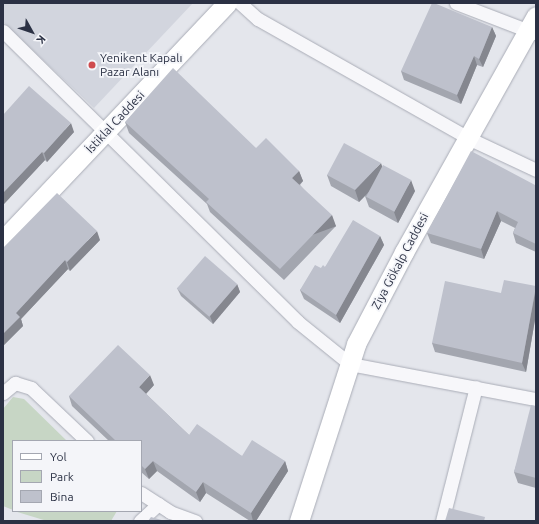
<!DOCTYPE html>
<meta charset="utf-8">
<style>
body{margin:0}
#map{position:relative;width:539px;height:524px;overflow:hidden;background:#e4e6ec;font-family:Ubuntu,sans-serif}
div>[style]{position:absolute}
.built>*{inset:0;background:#d2d5de}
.green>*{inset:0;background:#c7d6c5}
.roads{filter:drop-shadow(0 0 1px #a9acb6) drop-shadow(0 0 1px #a9acb6)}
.street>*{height:13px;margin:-6.5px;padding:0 6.5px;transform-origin:6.5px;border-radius:6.5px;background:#f7f7fa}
.secondary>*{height:19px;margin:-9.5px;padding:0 9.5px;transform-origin:9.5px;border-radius:9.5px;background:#fff}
.wall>*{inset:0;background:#a3a6af}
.shaded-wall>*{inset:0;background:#85878f;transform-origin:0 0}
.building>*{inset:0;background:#bec1cc;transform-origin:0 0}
.dots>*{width:11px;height:11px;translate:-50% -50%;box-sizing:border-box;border:2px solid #f4f5f9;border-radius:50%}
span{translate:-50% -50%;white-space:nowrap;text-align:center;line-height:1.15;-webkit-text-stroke:3.5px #f4f5f9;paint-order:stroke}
.poi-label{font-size:12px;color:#2b3144}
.left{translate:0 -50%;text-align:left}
.street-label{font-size:12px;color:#2b3144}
.frame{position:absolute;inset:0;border:4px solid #2b3144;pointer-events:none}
.legend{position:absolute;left:12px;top:440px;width:130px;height:72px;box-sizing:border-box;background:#f4f5f9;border:1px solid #a4a7b1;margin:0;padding:5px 7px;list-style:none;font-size:12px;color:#2b3144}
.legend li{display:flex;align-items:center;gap:8px;height:20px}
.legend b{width:20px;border:1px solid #a4a7b1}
.north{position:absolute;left:12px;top:12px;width:40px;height:40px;-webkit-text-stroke:3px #f4f5f9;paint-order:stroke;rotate:130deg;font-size:11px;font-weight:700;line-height:16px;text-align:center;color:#2b3144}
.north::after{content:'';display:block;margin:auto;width:14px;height:18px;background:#2b3144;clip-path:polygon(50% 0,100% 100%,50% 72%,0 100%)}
</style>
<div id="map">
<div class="built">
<div style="clip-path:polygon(3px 3px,193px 3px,94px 108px,3px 22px)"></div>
</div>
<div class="green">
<div style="clip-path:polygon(13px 397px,24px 399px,67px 441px,13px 441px,13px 510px,3px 506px,3px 409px)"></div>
<div style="clip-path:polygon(14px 511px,117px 511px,111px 521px,47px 521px)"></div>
</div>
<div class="roads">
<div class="street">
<div style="left:240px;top:3px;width:24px;rotate:42deg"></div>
<div style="left:258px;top:19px;width:241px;rotate:29.5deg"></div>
<div style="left:468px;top:138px;width:75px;rotate:25.2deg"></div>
<div style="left:456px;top:3px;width:84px;rotate:21deg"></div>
<div style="left:3px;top:31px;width:414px;rotate:44.6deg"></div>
<div style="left:298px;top:322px;width:67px;rotate:38.9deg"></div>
<div style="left:350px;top:364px;width:189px;rotate:10.7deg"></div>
<div style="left:3px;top:393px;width:16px;rotate:-40deg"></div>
<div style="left:15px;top:383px;width:17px;rotate:17deg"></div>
<div style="left:31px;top:388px;width:77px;rotate:43.4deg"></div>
<div style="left:141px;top:493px;width:35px;rotate:33deg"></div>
<div style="left:170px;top:512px;width:27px;rotate:20deg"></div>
<div style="left:140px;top:521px;width:25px;rotate:-43deg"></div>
<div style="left:442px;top:521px;width:138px;rotate:-75.8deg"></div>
</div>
<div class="secondary">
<div style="left:3px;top:240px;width:326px;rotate:-46.6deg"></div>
<div style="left:299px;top:521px;width:186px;rotate:-72.1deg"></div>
<div style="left:356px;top:344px;width:104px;rotate:-62.4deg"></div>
<div style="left:404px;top:252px;width:270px;rotate:-60.8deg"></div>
</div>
</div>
<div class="wall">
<div style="clip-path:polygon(492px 27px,496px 36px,483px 67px,477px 65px,461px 104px,404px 80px,401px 71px)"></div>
<div style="clip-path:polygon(3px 115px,74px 132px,47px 162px,45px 160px,3px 205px)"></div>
<div style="clip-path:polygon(125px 122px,256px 148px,299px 171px,303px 181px,300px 185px,336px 226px,284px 280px,210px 212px,207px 204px,129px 133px)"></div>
<div style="clip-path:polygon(382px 167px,415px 191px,398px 223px,369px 207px,365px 196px,359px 202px,331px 186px,327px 175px)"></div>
<div style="clip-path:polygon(536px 183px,536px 252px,516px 243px,513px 233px,515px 228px,501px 221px,484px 259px,431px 243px,427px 233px,535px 185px)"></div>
<div style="clip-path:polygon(380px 236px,384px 245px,340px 323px,304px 299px,300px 290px,321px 268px,325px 267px)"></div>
<div style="clip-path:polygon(100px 240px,70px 271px,68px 269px,21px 319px,23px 326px,3px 346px,3px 248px)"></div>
<div style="clip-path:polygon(237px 284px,240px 292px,213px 324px,181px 296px,177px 288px)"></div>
<div style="clip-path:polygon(536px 286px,536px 314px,526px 372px,435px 352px,432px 343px,501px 293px)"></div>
<div style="clip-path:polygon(154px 385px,146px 394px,189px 435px,242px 456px,285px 461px,288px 471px,256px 521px,250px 521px,206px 493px,200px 502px,157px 471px,149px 479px,141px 472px,141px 441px,109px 441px,72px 406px,69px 396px)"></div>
<div style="clip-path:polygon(536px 406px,536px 488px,518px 483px,514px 472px)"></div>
</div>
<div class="shaded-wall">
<div style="clip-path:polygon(492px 27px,496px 36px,483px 67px,479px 59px)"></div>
<div style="clip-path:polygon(474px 56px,477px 65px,461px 104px,457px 95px)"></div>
<div style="clip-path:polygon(71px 123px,74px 132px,47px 162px,44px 153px)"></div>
<div style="clip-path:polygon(42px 152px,45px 160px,3px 205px,3px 193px)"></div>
<div style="clip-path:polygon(381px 163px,385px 175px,359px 202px,355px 190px)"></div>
<div style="clip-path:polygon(299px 171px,303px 181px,296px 188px,292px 178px)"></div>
<div style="clip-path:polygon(411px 180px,415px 191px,398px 223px,394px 212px)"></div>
<div style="clip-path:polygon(497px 211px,501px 221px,484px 259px,481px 249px)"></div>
<div style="left:332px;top:215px;width:12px;height:75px;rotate:70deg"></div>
<div style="clip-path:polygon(97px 231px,100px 240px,70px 271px,67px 262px)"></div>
<div style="clip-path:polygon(380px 236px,384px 245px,340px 323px,336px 315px)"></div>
<div style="clip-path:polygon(65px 260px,68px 269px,21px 319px,23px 326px,3px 346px,3px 334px,16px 313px)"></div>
<div style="clip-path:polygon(237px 284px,240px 292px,213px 324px,210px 316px)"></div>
<div style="clip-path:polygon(536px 288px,536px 314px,526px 372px,522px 363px)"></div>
<div style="clip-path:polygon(150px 375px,154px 385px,143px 397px,139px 387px)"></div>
<div style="clip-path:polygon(153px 461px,157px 471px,149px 479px,145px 469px)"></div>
<div style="clip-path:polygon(285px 461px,288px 471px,256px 521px,253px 521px,251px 513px)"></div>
<div style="clip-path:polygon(203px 482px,206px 493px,200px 502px,196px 492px)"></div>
</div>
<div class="building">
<div style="clip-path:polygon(432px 3px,434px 3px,492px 27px,479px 59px,474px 56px,457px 95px,401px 71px)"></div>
<div style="clip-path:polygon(173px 68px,256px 148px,266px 138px,299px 171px,292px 178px,332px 215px,280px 269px,206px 202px,209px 199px,125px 122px)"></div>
<div style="clip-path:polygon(29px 86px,71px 123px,44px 153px,42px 152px,3px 193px,3px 115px)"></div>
<div style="clip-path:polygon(344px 143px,381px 163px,355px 190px,327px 175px)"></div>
<div style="clip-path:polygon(471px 151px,535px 185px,536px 183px,536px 244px,513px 233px,518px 222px,497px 211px,481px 249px,427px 233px)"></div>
<div style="left:383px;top:165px;width:32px;height:36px;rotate:28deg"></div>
<div style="clip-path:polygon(57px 193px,97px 231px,67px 262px,65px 260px,16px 313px,20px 317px,3px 334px,3px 248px)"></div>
<div style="clip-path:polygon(353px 220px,380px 236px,336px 315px,300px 290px,315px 265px,321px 268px,323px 265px,325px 267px)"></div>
<div style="left:205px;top:256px;width:43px;height:43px;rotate:41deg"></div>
<div style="clip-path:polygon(504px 280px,536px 286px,522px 363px,432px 343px,445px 281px,501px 293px)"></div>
<div style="clip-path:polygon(118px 345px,150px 375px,139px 387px,189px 435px,197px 424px,242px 456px,252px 440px,285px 461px,251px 513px,203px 482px,196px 492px,153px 461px,145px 469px,141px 465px,141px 441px,116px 441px,69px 396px)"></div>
<div style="clip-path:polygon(531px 405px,536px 406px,536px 478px,514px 472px)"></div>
<div style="clip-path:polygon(449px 508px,485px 517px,484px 521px,445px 521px)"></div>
<div style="clip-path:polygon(151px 517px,165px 521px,148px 521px)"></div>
</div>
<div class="dots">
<div style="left:92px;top:65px;background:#cf4b4e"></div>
</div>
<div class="poi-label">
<span class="left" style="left:100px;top:65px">Yenikent Kapalı<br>Pazar Alanı</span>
</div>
<div class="street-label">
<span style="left:115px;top:122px;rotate:-47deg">İstiklal Caddesi</span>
<span style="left:400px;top:261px;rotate:-62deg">Ziya Gökalp Caddesi</span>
</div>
<div class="frame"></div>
<ul class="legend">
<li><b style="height:5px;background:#fff"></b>Yol</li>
<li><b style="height:11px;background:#c7d6c5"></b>Park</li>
<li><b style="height:11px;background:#bec1cc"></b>Bina</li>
</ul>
<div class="north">K</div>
</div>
